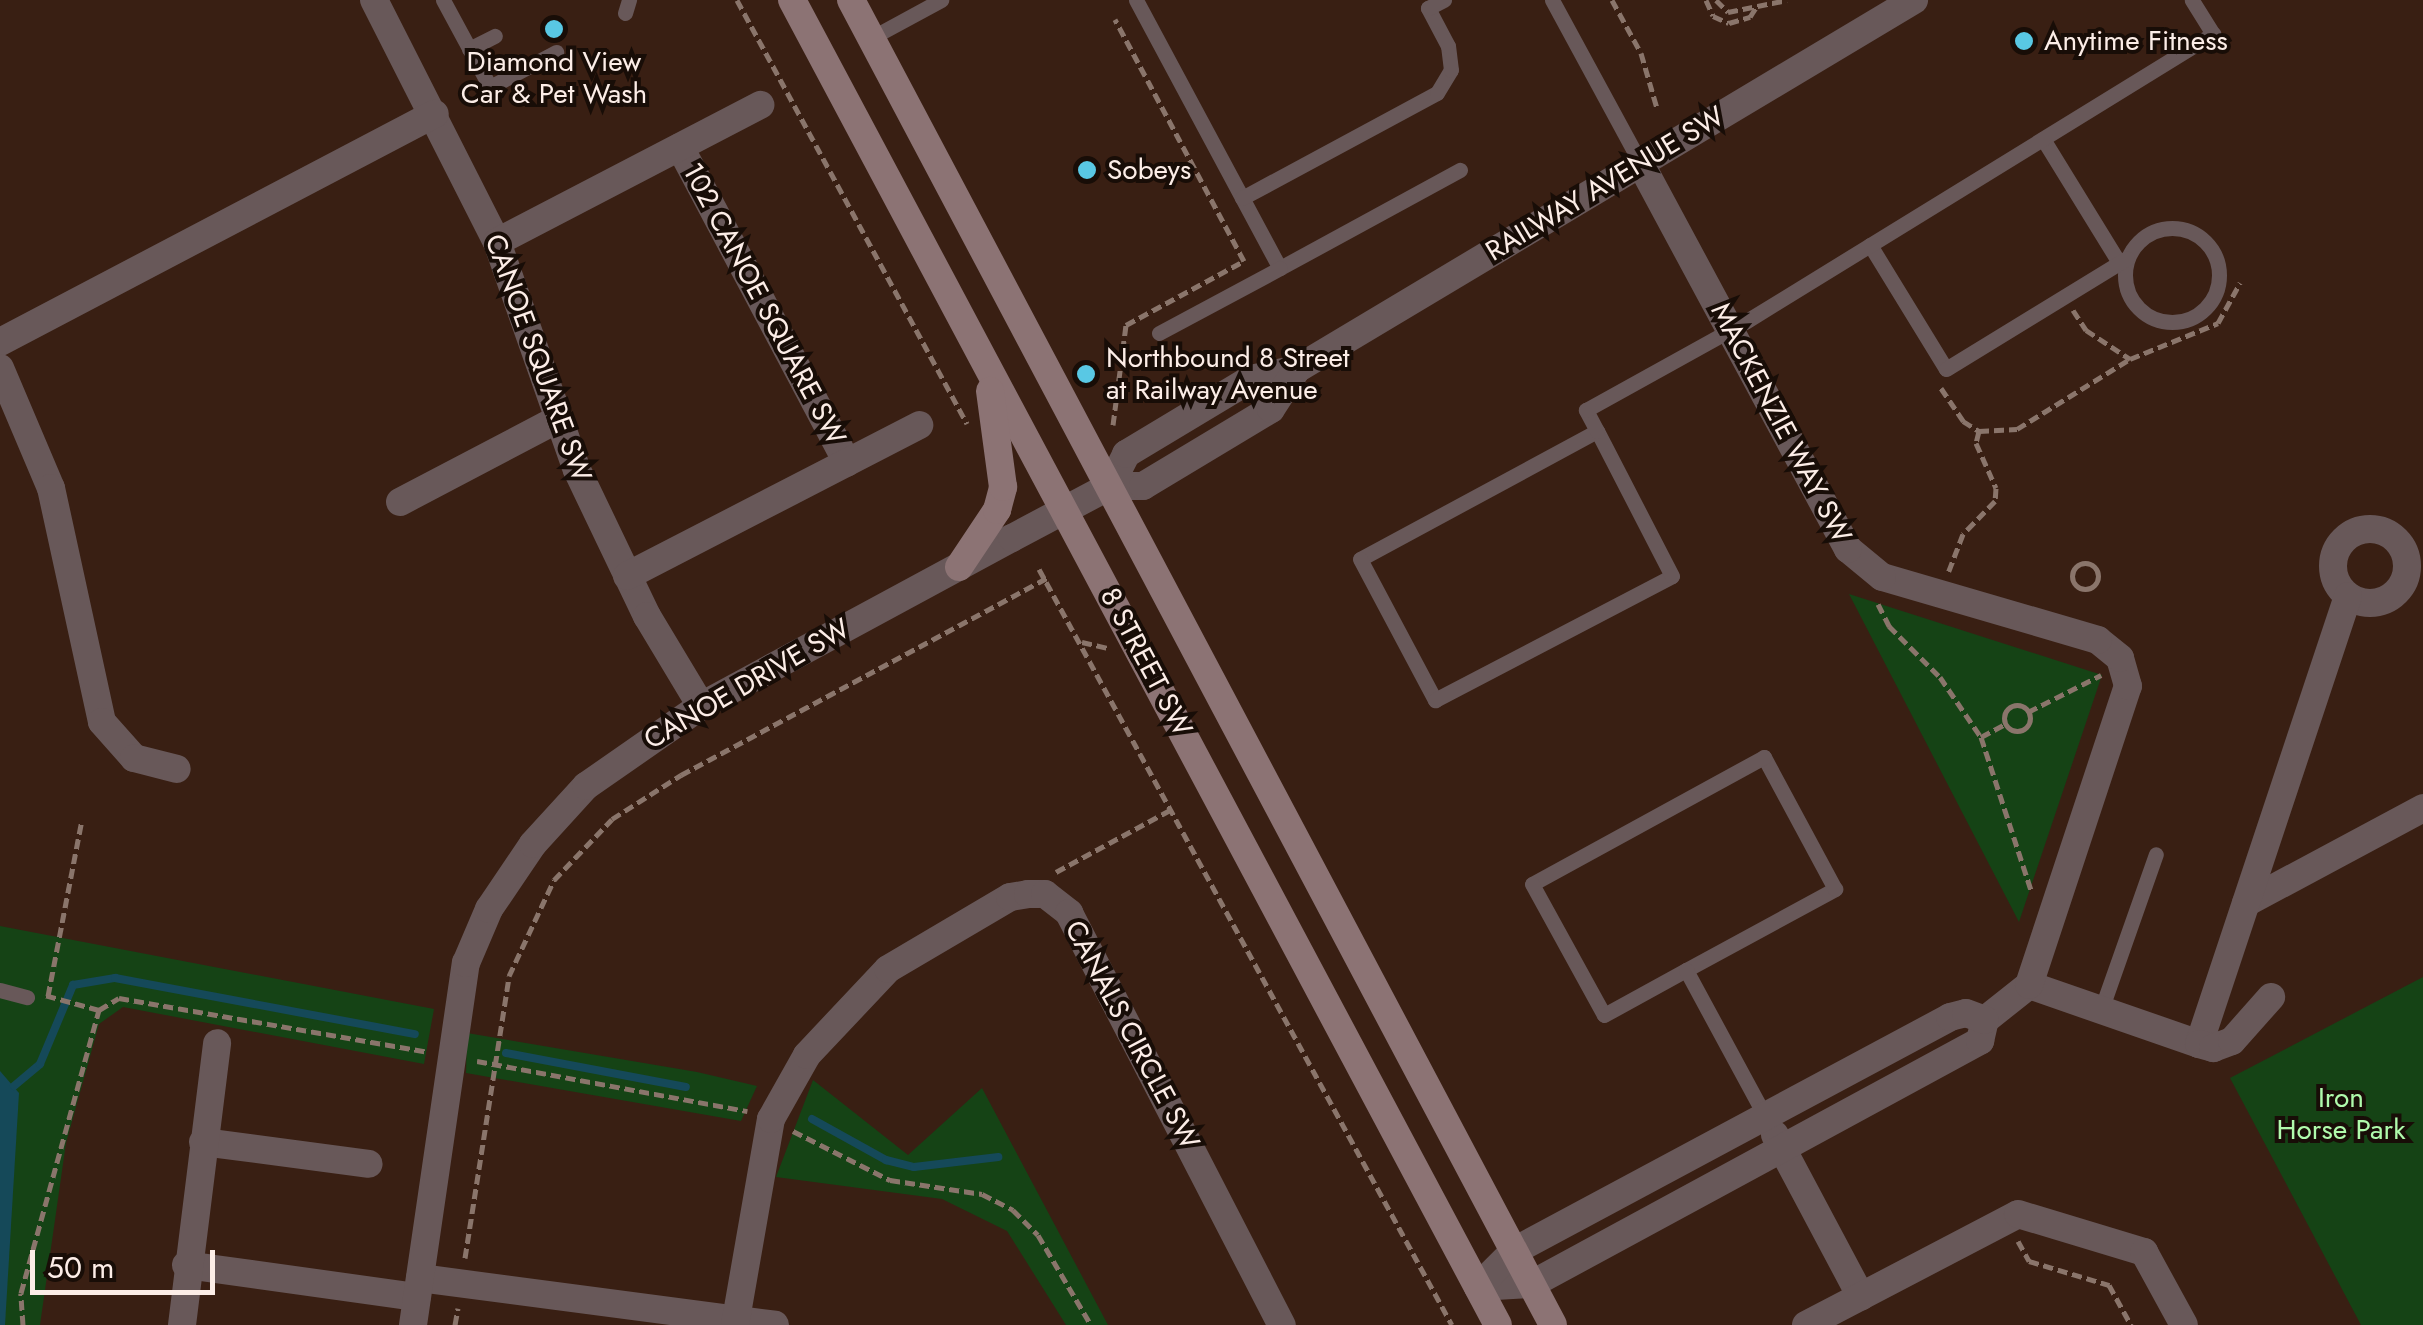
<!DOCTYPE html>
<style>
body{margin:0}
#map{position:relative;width:2423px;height:1325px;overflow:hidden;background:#391f13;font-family:Jost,sans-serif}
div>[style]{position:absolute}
.green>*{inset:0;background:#154315}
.water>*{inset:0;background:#154959}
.stream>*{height:8px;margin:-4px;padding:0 4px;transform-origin:4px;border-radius:4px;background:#154959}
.path>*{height:5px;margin-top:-2.5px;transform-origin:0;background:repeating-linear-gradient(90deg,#8a756b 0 10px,transparent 0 15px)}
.path>.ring{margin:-2.5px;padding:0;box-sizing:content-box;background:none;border:5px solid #8a756b;border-radius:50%}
.service>*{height:15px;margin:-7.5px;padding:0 7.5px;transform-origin:7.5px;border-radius:7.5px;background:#685859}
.service>.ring{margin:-7.5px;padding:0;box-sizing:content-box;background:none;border:15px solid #685859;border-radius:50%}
.minor>*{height:28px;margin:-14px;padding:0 14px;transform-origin:14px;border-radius:14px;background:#685859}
.minor>.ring{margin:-14px;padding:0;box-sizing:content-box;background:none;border:28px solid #685859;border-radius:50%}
.secondary>*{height:28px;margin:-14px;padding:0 14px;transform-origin:14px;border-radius:14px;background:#8c7374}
.dots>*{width:28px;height:28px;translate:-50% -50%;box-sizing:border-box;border:5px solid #180d07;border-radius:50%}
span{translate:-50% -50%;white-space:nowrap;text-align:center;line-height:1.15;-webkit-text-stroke:8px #180d07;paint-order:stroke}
.poi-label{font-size:28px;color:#fcede7}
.left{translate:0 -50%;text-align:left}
.street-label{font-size:28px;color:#fcede7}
.park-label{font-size:28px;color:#b0fbac}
.scale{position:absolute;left:30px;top:1250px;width:185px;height:45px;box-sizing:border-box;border:5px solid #fcede7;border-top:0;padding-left:12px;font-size:30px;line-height:35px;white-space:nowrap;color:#fcede7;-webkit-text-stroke:8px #180d07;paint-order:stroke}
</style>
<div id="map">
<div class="green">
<div style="clip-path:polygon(1849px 594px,2102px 675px,2019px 922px)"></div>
<div style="clip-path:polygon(0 926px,434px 1009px,424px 1064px,123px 1007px,99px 1024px,66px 1143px,40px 1325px,0 1325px)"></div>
<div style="clip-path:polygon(2423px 977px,2423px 1325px,2361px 1325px,2230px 1078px)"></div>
<div style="clip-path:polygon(467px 1033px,697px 1072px,757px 1086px,741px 1121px,466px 1073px)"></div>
<div style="clip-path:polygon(813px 1080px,908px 1155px,982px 1088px,1108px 1325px,1066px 1325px,1007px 1231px,942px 1199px,776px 1177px)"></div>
</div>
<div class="water">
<div style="clip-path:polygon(0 1071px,19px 1093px,5px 1325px,0 1325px)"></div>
</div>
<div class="stream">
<div style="left:506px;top:1053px;width:183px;rotate:10.7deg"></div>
<div style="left:14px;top:1086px;width:34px;rotate:-40deg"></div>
<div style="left:40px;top:1064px;width:86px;rotate:-67.3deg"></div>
<div style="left:73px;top:985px;width:43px;rotate:-9.5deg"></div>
<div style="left:115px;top:978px;width:305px;rotate:10.6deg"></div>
<div style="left:812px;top:1119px;width:85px;rotate:29deg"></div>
<div style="left:886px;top:1160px;width:29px;rotate:14deg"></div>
<div style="left:914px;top:1167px;width:85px;rotate:-6.8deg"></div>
</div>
<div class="path">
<div style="left:737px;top:0;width:482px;rotate:61.5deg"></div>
<div style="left:1612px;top:0;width:60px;rotate:61.3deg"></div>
<div style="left:1641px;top:53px;width:57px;rotate:73.8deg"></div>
<div style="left:1706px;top:0;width:17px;rotate:66deg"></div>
<div style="left:1713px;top:16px;width:17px;rotate:24deg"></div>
<div style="left:1729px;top:23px;width:22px;rotate:-16deg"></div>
<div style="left:1750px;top:17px;width:13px;rotate:-58deg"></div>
<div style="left:1716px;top:0;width:17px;rotate:45deg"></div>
<div style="left:1728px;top:12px;width:60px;rotate:-11.5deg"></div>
<div style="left:2073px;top:310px;width:24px;rotate:57deg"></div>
<div style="left:2086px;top:330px;width:53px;rotate:33.4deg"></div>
<div style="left:1941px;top:388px;width:40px;rotate:56deg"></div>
<div style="left:1963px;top:421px;width:19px;rotate:32deg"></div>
<div style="left:1979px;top:431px;width:12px;rotate:104deg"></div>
<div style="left:1976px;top:443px;width:49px;rotate:66deg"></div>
<div style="left:1996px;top:488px;width:13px;rotate:94deg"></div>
<div style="left:1995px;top:501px;width:46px;rotate:134.1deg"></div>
<div style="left:1963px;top:534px;width:40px;rotate:111deg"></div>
<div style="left:1113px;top:425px;width:101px;rotate:-82.6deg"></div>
<div style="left:1126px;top:325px;width:134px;rotate:-28.5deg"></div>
<div style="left:1244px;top:261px;width:274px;rotate:-118.1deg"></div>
<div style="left:1979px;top:431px;width:38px;rotate:-3deg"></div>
<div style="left:2017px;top:429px;width:133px;rotate:-31.8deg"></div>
<div style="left:2130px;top:359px;width:95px;rotate:-22.2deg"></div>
<div style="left:2218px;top:323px;width:46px;rotate:-61.2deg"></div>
<div class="ring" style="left:2072px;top:563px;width:21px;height:21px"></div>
<div style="left:1039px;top:569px;width:861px;rotate:61.35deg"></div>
<div style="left:1878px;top:604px;width:25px;rotate:63deg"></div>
<div style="left:1889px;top:626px;width:72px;rotate:45deg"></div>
<div style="left:1940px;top:677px;width:73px;rotate:55.7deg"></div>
<div style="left:1981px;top:737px;width:164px;rotate:71.9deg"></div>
<div style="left:1082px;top:642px;width:26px;rotate:13deg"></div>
<div class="ring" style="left:2004px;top:705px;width:21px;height:21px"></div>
<div style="left:2028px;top:712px;width:82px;rotate:-26.9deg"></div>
<div style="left:1981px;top:737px;width:27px;rotate:-28deg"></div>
<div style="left:1056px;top:872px;width:132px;rotate:-28.5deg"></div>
<div style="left:48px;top:996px;width:179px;rotate:-79.1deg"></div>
<div style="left:99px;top:1010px;width:23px;rotate:-31deg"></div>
<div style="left:119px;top:998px;width:313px;rotate:9.9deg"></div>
<div style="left:477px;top:1061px;width:275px;rotate:10.5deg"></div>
<div style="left:793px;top:1131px;width:109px;rotate:26.8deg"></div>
<div style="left:890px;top:1180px;width:93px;rotate:8.7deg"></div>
<div style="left:982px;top:1194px;width:35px;rotate:27deg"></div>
<div style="left:1013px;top:1210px;width:35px;rotate:45deg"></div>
<div style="left:1038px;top:1235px;width:104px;rotate:59.5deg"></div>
<div style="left:2018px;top:1241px;width:23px;rotate:61deg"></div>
<div style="left:2029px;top:1261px;width:84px;rotate:16.7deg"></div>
<div style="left:2109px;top:1285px;width:46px;rotate:61.2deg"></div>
<div style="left:465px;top:1258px;width:285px;rotate:-81.1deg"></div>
<div style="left:509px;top:976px;width:106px;rotate:-64.9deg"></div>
<div style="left:554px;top:880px;width:84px;rotate:-46.4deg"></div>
<div style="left:612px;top:819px;width:82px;rotate:-32.5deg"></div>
<div style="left:681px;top:775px;width:416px;rotate:-28.3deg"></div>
<div style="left:23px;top:1325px;width:32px;rotate:-94deg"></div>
<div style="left:21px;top:1293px;width:294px;rotate:-74.6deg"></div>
<div style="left:99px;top:1010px;width:56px;rotate:-164.5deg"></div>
<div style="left:455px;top:1325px;width:17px;rotate:-80deg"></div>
</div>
<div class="service">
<div style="left:443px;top:0;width:99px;rotate:61.6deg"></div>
<div style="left:490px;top:87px;width:75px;rotate:-27.9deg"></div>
<div style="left:1136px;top:0;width:304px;rotate:61.8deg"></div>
<div style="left:1280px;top:268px;width:205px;rotate:-28.6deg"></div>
<div style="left:1552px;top:0;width:187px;rotate:61.5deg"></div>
<div style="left:625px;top:13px;width:14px;rotate:-73deg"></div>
<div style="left:871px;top:38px;width:80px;rotate:-28.5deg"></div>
<div style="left:469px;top:49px;width:29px;rotate:-27deg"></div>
<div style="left:2043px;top:139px;width:143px;rotate:58.4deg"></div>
<div style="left:1242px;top:198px;width:221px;rotate:-28.3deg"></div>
<div style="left:1437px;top:93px;width:27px;rotate:-59deg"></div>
<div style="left:1451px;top:70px;width:24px;rotate:-97deg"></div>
<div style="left:1448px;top:46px;width:43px;rotate:-117.8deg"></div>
<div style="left:1428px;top:8px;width:18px;rotate:-27deg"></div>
<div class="ring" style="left:2125px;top:228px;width:79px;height:79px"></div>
<div style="left:1870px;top:245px;width:145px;rotate:58.5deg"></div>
<div style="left:1946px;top:369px;width:212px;rotate:-31.5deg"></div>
<div style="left:1159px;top:333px;width:137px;rotate:-28.2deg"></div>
<div style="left:1597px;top:431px;width:269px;rotate:151.6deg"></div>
<div style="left:1360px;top:559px;width:160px;rotate:62deg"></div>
<div style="left:1435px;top:700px;width:267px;rotate:-27.6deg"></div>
<div style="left:1672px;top:576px;width:163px;rotate:-117.3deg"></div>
<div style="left:1597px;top:431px;width:24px;rotate:-118deg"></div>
<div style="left:1586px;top:410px;width:182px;rotate:-29deg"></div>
<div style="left:1745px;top:322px;width:550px;rotate:-31.61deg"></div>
<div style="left:2213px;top:34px;width:40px;rotate:-122deg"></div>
<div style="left:1686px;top:970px;width:170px;rotate:-28.5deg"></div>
<div style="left:1835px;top:889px;width:150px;rotate:-118.3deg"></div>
<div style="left:1764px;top:757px;width:264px;rotate:151.3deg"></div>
<div style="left:1532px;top:884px;width:149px;rotate:61.2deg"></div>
<div style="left:1604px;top:1015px;width:94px;rotate:-28.8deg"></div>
<div style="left:1686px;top:970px;width:166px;rotate:61.6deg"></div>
<div style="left:0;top:990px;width:28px;rotate:15deg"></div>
<div style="left:2101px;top:1010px;width:165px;rotate:-70.6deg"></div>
</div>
<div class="minor">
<div style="left:374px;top:0;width:271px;rotate:63.1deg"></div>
<div style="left:497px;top:242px;width:242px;rotate:70.7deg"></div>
<div style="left:577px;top:470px;width:162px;rotate:64.4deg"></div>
<div style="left:647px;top:616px;width:105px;rotate:59deg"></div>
<div style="left:680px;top:147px;width:357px;rotate:62.1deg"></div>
<div style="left:497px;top:242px;width:297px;rotate:-27.5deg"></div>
<div style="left:0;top:342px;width:491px;rotate:-27.7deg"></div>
<div style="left:0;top:368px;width:130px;rotate:67deg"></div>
<div style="left:51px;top:488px;width:239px;rotate:77.7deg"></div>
<div style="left:102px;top:722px;width:48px;rotate:48.4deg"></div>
<div style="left:134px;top:758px;width:44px;rotate:14.3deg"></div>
<div style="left:1110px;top:486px;width:36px;rotate:-63deg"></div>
<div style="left:1126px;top:454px;width:146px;rotate:-31deg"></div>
<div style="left:1251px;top:379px;width:47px;rotate:-12.3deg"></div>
<div style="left:1297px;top:369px;width:719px;rotate:-30.88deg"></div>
<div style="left:400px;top:502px;width:176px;rotate:-27.7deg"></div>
<div class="ring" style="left:2333px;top:529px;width:46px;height:46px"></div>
<div style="left:627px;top:576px;width:329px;rotate:-27.3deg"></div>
<div style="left:2246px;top:903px;width:201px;rotate:-28.2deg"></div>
<div style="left:2029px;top:985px;width:180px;rotate:19.1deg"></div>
<div style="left:2199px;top:1044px;width:472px;rotate:-71.6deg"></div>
<div style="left:2199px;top:1044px;width:15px;rotate:16deg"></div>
<div style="left:2213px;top:1048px;width:20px;rotate:-20deg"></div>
<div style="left:2232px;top:1041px;width:59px;rotate:-48.4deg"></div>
<div style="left:1775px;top:1135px;width:183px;rotate:62deg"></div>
<div style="left:203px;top:1142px;width:167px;rotate:7.5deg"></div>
<div style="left:186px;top:1265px;width:233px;rotate:7.9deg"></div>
<div style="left:420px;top:1278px;width:358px;rotate:7.5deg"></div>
<div style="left:1478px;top:1287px;width:54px;rotate:-3.2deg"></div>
<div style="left:1532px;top:1284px;width:510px;rotate:-28.48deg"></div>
<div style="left:1980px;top:1041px;width:22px;rotate:-77deg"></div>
<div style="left:1985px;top:1020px;width:56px;rotate:-38.5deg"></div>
<div style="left:2029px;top:985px;width:315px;rotate:-71.7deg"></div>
<div style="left:2128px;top:686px;width:29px;rotate:-106deg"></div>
<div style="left:2120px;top:658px;width:28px;rotate:-141deg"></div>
<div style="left:2098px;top:640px;width:225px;rotate:-163.7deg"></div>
<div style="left:1882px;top:577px;width:44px;rotate:-140.5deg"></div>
<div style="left:1848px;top:549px;width:437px;rotate:-118.3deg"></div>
<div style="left:1478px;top:1287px;width:51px;rotate:-45deg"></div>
<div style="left:1514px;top:1251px;width:495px;rotate:-28.2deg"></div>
<div style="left:1950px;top:1017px;width:16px;rotate:-14deg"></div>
<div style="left:1966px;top:1013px;width:20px;rotate:20deg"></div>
<div style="left:182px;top:1325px;width:284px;rotate:-82.9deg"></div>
<div style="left:413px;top:1325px;width:366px;rotate:-81.7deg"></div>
<div style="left:466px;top:963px;width:59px;rotate:-66.9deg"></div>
<div style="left:489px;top:909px;width:78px;rotate:-55.9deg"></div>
<div style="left:533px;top:844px;width:79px;rotate:-47.6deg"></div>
<div style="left:586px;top:786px;width:140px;rotate:-34.8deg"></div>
<div style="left:701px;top:706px;width:353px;rotate:-28.4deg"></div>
<div style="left:1012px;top:538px;width:111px;rotate:-28deg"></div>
<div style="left:1110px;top:486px;width:33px"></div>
<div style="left:1143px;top:486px;width:149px;rotate:-31deg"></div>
<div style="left:1271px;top:409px;width:48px;rotate:-57deg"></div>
<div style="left:735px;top:1325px;width:209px;rotate:-80.1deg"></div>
<div style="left:771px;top:1119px;width:73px;rotate:-60.6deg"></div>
<div style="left:807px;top:1055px;width:118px;rotate:-46.7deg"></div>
<div style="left:888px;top:969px;width:142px;rotate:-30.5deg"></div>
<div style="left:1010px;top:897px;width:18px;rotate:-9deg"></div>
<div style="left:1028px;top:894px;width:17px"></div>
<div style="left:1045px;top:894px;width:31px;rotate:38deg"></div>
<div style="left:1069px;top:913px;width:464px;rotate:62.7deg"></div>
<div style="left:1806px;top:1325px;width:239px;rotate:-27.6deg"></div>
<div style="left:2018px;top:1214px;width:132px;rotate:16.8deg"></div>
<div style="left:2144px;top:1252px;width:83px;rotate:61.3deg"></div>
</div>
<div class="secondary">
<div style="left:792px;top:0;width:1501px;rotate:61.95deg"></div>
<div style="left:851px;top:0;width:1499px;rotate:62.08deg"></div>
<div style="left:959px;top:567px;width:69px;rotate:-56.3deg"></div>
<div style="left:997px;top:510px;width:24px;rotate:-75deg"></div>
<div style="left:1003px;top:487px;width:97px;rotate:-97.7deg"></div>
</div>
<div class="dots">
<div style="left:554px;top:29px;background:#59c8e4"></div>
<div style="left:2024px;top:41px;background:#59c8e4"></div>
<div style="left:1087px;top:170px;background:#59c8e4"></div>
<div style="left:1086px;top:374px;background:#59c8e4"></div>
</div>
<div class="poi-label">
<span class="left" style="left:2044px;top:41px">Anytime Fitness</span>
<span style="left:554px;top:78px">Diamond View<br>Car &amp; Pet Wash</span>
<span class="left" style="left:1107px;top:170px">Sobeys</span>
<span class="left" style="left:1106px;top:374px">Northbound 8 Street<br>at Railway Avenue</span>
</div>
<div class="street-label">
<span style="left:1605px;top:184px;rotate:-31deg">RAILWAY AVENUE SW</span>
<span style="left:764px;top:304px;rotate:62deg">102 CANOE SQUARE SW</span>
<span style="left:538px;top:358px;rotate:70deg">CANOE SQUARE SW</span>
<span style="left:1781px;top:423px;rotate:62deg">MACKENZIE WAY SW</span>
<span style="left:1146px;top:662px;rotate:62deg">8 STREET SW</span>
<span style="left:747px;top:684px;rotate:-30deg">CANOE DRIVE SW</span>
<span style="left:1132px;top:1035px;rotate:62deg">CANALS CIRCLE SW</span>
</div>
<div class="park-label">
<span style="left:2341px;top:1114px">Iron<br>Horse Park</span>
</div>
<div class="scale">50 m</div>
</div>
